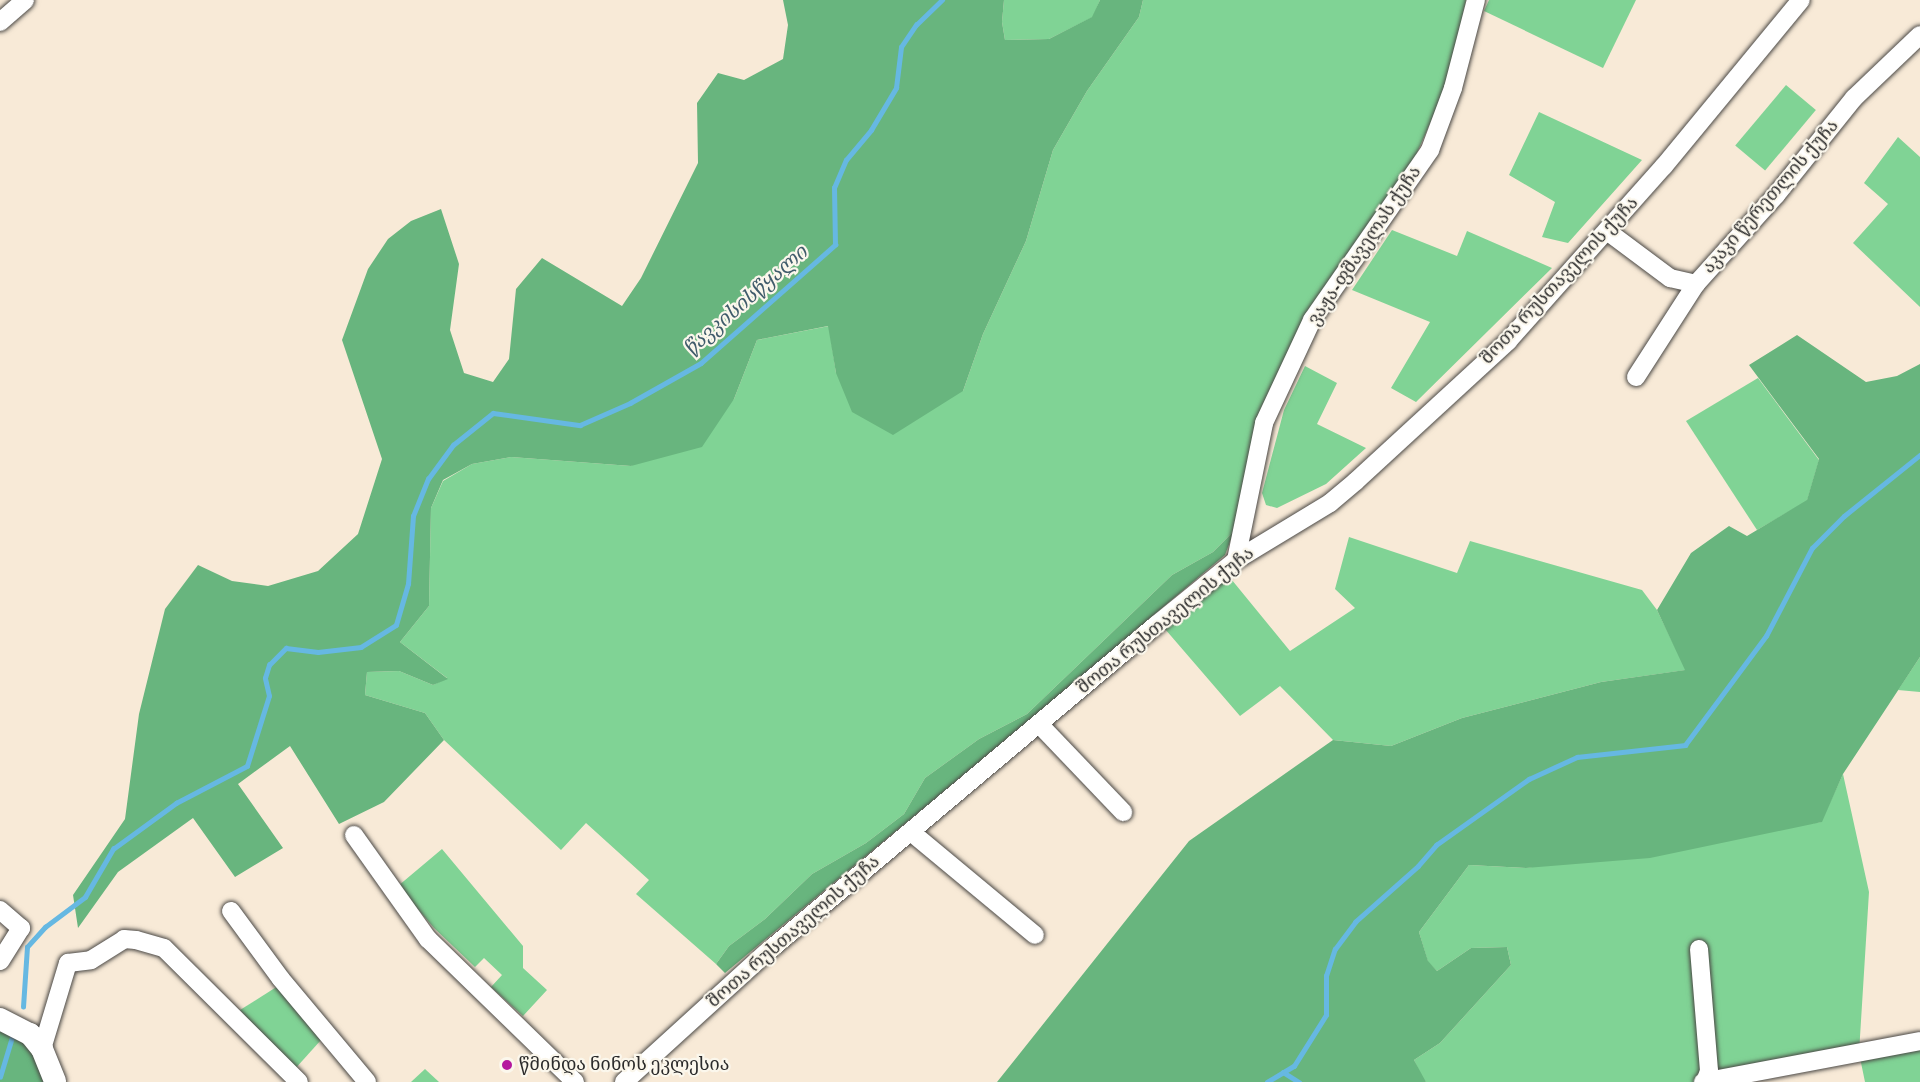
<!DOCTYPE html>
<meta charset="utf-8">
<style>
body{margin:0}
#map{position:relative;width:1920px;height:1082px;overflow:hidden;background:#f8ead7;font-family:"IM FELL DW Pica","Noto Serif Georgian",serif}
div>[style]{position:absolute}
.green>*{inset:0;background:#80d395;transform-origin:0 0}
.forest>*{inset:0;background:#68b57e}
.stream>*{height:4.5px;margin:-2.25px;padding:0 2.25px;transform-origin:2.25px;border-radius:2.25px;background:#66b8e2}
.roads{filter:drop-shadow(0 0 2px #4a4845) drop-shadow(0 0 2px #4a4845)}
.minor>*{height:18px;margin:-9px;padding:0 9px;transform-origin:9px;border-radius:9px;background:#fff}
.tertiary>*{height:22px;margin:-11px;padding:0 11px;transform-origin:11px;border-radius:11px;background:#fff}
.dots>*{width:16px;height:16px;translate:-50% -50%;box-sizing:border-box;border:3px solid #fbf7ec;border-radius:50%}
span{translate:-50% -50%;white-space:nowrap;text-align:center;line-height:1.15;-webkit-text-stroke:4.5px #fbf7ec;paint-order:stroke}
.street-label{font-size:18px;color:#2b2b2b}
.poi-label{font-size:18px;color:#2b2b2b}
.left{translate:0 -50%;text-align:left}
.water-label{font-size:20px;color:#405c6b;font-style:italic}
</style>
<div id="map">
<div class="green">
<div style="clip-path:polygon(1004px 0,1100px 0,1093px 17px,1049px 39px,1005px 40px,1002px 22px)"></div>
<div style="clip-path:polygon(1143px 0,1466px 0,1448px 83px,1412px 164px,1317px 298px,1234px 531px,1213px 552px,1172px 575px,1027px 714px,979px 739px,925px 778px,904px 814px,866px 843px,812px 874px,765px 919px,729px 946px,716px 964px,636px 894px,649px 880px,586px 823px,561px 850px,444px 740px,425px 713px,365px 695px,367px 672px,399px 671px,433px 685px,447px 678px,400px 642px,429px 606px,431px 508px,443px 481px,472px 464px,511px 457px,631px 466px,734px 399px,757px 340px,829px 326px,836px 373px,963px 391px,983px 334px,1026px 241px,1053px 150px,1087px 91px,1139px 17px)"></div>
<div style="clip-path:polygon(1489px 0,1636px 0,1603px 68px,1484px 11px)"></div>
<div style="left:1786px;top:85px;width:39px;height:79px;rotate:40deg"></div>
<div style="clip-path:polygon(1539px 112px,1642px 160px,1568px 243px,1542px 237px,1555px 202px,1509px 175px)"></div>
<div style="clip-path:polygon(1898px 137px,1920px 157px,1920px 307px,1853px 243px,1888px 204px,1864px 183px)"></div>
<div style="clip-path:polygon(1392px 230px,1457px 256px,1467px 231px,1552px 268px,1416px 402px,1391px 388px,1430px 322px,1352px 290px)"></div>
<div style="clip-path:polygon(1305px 366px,1337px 383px,1317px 424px,1366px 448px,1326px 484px,1277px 508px,1266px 505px,1262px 493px,1284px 410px)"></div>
<div style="clip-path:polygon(1758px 378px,1819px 460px,1807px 501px,1757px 530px,1686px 421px)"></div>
<div style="clip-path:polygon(1349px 537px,1457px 573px,1470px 541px,1642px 590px,1657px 610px,1686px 670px,1601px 682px,1462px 718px,1391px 746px,1333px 740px,1280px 686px,1240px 716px,1165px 629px,1227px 574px,1290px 651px,1355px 608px,1335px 589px)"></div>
<div style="clip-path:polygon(1920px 657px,1920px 692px,1898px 690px)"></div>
<div style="clip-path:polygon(1843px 774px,1869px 892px,1859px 1053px,1920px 1041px,1920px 1082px,1865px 1082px,1859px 1053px,1703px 1082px,1426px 1082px,1423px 1079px,1414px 1060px,1440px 1043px,1511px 965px,1507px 947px,1471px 948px,1437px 971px,1428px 962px,1419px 932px,1469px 865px,1526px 868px,1821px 822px)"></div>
<div style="clip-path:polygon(442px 849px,523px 946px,523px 968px,547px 990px,523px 1016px,491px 987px,502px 975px,484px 958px,475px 967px,434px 928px,398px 886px)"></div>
<div style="clip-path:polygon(278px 986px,321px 1040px,294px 1070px,240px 1010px)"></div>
<div style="clip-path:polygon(425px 1069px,439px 1082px,411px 1082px)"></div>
</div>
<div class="forest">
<div style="clip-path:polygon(783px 0,1004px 0,1002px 22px,1005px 40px,1049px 39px,1092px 17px,1100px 0,1143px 0,1139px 17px,1087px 91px,1053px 150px,1026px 241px,983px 334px,963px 391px,893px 435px,852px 412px,836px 373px,828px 326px,757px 340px,734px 399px,702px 447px,631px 466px,511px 457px,472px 464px,443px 480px,431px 508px,429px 606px,400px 642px,448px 679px,433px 685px,399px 671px,367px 672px,365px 695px,425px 713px,444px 740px,384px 802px,339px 824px,290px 746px,238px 784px,283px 848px,235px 877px,193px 818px,118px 872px,78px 928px,73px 895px,125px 819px,139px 714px,165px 609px,198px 565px,232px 581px,268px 586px,318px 571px,358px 534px,382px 459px,342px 340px,368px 269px,388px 239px,411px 221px,441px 209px,459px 264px,450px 330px,464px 373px,493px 382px,509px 359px,516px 289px,542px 258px,622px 306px,641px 278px,698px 163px,697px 103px,718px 73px,744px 80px,783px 59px,788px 25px)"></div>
<div style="clip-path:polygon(1797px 335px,1866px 382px,1897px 376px,1920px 364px,1920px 657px,1843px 774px,1822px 822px,1650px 858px,1526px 868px,1469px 865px,1419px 932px,1428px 961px,1437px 971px,1471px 948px,1507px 947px,1511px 965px,1440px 1043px,1414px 1060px,1426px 1082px,997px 1082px,1189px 841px,1333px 740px,1391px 746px,1462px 718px,1601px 682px,1685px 670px,1657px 610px,1691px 553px,1729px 526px,1747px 536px,1807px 500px,1819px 459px,1749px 365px)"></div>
<div style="clip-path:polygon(1234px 531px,1225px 555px,943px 792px,725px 973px,716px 964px,729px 946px,765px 919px,812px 874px,866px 843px,904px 814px,925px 778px,979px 739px,1027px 714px,1172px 575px,1213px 552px)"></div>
<div style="clip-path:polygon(0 1024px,26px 1032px,49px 1082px,0 1082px)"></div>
</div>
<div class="stream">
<div style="left:23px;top:1007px;width:60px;rotate:-86.2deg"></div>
<div style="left:27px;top:947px;width:27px;rotate:-48deg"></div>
<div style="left:45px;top:927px;width:50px;rotate:-36.9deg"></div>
<div style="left:85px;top:897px;width:56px;rotate:-59.7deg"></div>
<div style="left:113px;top:849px;width:78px;rotate:-36.1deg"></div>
<div style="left:176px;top:803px;width:80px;rotate:-27.5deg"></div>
<div style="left:247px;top:766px;width:73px;rotate:-72.6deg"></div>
<div style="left:269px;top:696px;width:18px;rotate:-103deg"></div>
<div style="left:265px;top:678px;width:14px;rotate:-73deg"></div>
<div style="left:269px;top:665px;width:24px;rotate:-45deg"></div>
<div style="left:286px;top:648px;width:32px;rotate:7deg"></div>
<div style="left:318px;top:652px;width:43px;rotate:-6.6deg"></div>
<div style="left:361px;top:647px;width:41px;rotate:-32.2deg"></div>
<div style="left:396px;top:625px;width:43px;rotate:-73.7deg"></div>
<div style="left:408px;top:584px;width:68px;rotate:-85.8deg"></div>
<div style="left:413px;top:516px;width:40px;rotate:-68deg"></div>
<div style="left:428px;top:479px;width:42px;rotate:-53.7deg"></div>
<div style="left:453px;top:445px;width:51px;rotate:-38.7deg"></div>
<div style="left:493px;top:413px;width:88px;rotate:7.9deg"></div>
<div style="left:580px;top:425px;width:55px;rotate:-23.7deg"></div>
<div style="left:630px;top:403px;width:81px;rotate:-29.4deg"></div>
<div style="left:701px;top:363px;width:179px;rotate:-41.4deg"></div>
<div style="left:835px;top:245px;width:57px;rotate:-91deg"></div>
<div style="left:834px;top:188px;width:30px;rotate:-67deg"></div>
<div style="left:846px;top:160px;width:39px;rotate:-50deg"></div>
<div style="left:871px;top:130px;width:49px;rotate:-59.2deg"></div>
<div style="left:896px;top:88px;width:41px;rotate:-83deg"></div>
<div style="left:901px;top:47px;width:27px;rotate:-56deg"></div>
<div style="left:916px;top:25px;width:36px;rotate:-44deg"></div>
<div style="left:1283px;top:1072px;width:19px;rotate:32deg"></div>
<div style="left:0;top:1077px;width:45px;rotate:-73.2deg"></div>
<div style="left:1267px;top:1082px;width:31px;rotate:-31deg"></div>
<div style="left:1294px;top:1066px;width:60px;rotate:-57.9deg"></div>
<div style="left:1326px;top:1015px;width:39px;rotate:-90deg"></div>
<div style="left:1326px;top:976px;width:28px;rotate:-72deg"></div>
<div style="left:1335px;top:949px;width:34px;rotate:-53deg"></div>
<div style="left:1355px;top:922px;width:84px;rotate:-41.6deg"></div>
<div style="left:1418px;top:866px;width:28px;rotate:-49deg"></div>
<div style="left:1436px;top:845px;width:114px;rotate:-35.4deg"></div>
<div style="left:1529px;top:779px;width:53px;rotate:-24.6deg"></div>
<div style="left:1577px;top:757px;width:109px;rotate:-6.3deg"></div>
<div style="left:1685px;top:745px;width:136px;rotate:-53.4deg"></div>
<div style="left:1766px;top:636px;width:99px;rotate:-62.4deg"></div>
<div style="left:1812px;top:548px;width:45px;rotate:-45deg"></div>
<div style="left:1844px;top:516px;width:97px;rotate:-38.8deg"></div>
</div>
<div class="roads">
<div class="minor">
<div style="left:0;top:22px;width:33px;rotate:-41deg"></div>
<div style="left:1607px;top:231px;width:79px;rotate:36.7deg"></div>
<div style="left:1670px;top:278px;width:27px;rotate:13deg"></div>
<div style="left:1636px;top:377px;width:111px;rotate:-57.2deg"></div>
<div style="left:1696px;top:284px;width:120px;rotate:-48deg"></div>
<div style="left:1776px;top:195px;width:124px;rotate:-51.2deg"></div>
<div style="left:1854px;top:98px;width:91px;rotate:-43.7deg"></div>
<div style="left:1236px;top:560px;width:140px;rotate:-78.4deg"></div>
<div style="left:1264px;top:423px;width:114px;rotate:-65deg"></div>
<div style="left:1312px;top:320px;width:207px;rotate:-55.2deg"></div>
<div style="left:1430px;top:150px;width:66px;rotate:-69.6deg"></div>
<div style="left:1453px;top:88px;width:91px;rotate:-75.4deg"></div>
<div style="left:1039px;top:724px;width:122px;rotate:46.3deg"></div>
<div style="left:911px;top:832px;width:161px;rotate:39.7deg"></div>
<div style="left:354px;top:835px;width:128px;rotate:54.6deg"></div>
<div style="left:428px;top:939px;width:205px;rotate:44.2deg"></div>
<div style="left:0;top:910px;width:28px;rotate:41deg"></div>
<div style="left:21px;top:928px;width:39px;rotate:122deg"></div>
<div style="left:231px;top:911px;width:84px;rotate:53.7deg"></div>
<div style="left:281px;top:979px;width:134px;rotate:50.1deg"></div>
<div style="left:1699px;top:949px;width:122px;rotate:85.3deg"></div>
<div style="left:1709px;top:1071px;width:12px;rotate:110deg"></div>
<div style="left:42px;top:1049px;width:90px;rotate:-73.2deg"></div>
<div style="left:68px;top:963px;width:23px;rotate:-7deg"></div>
<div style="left:91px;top:960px;width:39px;rotate:-32deg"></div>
<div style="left:124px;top:939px;width:12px;rotate:5deg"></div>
<div style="left:136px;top:940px;width:29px;rotate:16deg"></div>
<div style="left:164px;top:948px;width:190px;rotate:44.8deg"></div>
<div style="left:624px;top:1082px;width:192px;rotate:-42.3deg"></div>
<div style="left:766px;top:953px;width:510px;rotate:-40.06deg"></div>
<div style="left:1156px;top:625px;width:103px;rotate:-39.1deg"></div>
<div style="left:1236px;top:560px;width:110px;rotate:-31.2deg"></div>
<div style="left:1330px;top:503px;width:34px;rotate:-40deg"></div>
<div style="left:1356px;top:481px;width:207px;rotate:-42.6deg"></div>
<div style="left:1508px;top:341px;width:234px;rotate:-48.3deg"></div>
<div style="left:1664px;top:166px;width:215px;rotate:-50.5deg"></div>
<div style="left:1703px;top:1082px;width:221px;rotate:-10.7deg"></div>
</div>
<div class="tertiary">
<div style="left:0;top:1019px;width:34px;rotate:27deg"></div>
<div style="left:30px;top:1034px;width:19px;rotate:51deg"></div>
<div style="left:42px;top:1049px;width:35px;rotate:68deg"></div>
</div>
</div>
<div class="dots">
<div style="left:507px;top:1065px;background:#b5179e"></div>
</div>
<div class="street-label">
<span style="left:1771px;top:197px;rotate:-49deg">აკაკი წერეთლის ქუჩა</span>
<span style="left:1365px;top:246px;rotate:-56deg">ვაჟა-ფშაველას ქუჩა</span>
<span style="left:1560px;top:281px;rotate:-47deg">შოთა რუსთაველის ქუჩა</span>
<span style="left:1166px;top:621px;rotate:-39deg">შოთა რუსთაველის ქუჩა</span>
<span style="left:794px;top:932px;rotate:-41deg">შოთა რუსთაველის ქუჩა</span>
</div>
<div class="poi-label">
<span class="left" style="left:519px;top:1065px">წმინდა ნინოს ეკლესია</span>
</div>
<div class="water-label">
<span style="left:746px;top:301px;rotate:-41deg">წავკისისწყალი</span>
</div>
</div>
